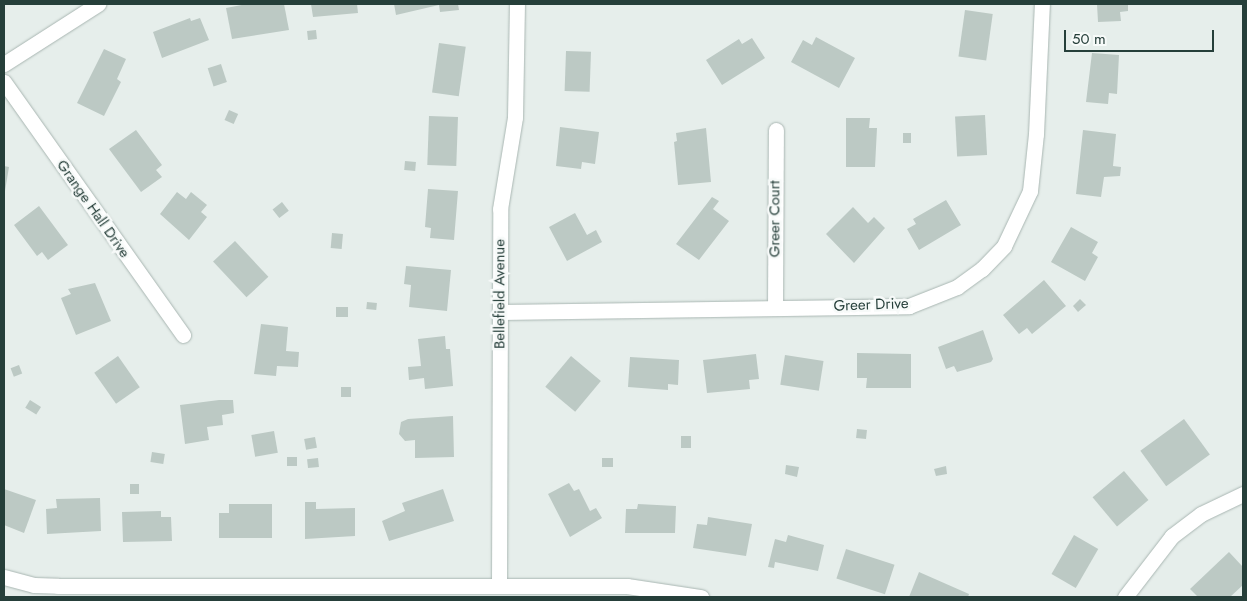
<!DOCTYPE html>
<style>
body{margin:0}
#map{position:relative;width:1247px;height:601px;overflow:hidden;background:#e6eeeb;font-family:Jost,sans-serif}
div>[style]{position:absolute}
.building>*{inset:0;background:#bcc9c4;transform-origin:0 0}
.roads{filter:drop-shadow(0 0 1px #a9b6b2) drop-shadow(0 0 1px #a9b6b2)}
.minor>*{height:15px;margin:-7.5px;padding:0 7.5px;transform-origin:7.5px;border-radius:7.5px;background:#fff}
span{translate:-50% -50%;white-space:nowrap;text-align:center;line-height:1.15;-webkit-text-stroke:5px #f7faf9;paint-order:stroke}
.street-label{font-size:15px;color:#263f3a}
.frame{position:absolute;inset:0;border:5px solid #263f3a;pointer-events:none}
.scale{position:absolute;left:1064px;top:30px;width:150px;height:22px;box-sizing:border-box;border:2px solid #263f3a;border-top:0;padding-left:6px;font-size:15px;line-height:18px;white-space:nowrap;color:#263f3a;-webkit-text-stroke:4px #f7faf9;paint-order:stroke}
</style>
<div id="map">
<div class="building">
<div style="clip-path:polygon(247px 4px,284px 4px,289px 30px,232px 39px,226px 8px)"></div>
<div style="clip-path:polygon(311px 4px,357px 4px,358px 13px,313px 17px)"></div>
<div style="clip-path:polygon(394px 4px,458px 4px,459px 10px,440px 12px,439px 5px,396px 15px)"></div>
<div style="clip-path:polygon(1097px 4px,1128px 4px,1128px 11px,1120px 12px,1121px 21px,1098px 22px)"></div>
<div style="left:965px;top:10px;width:28px;height:47px;rotate:8deg"></div>
<div style="clip-path:polygon(190px 18px,191px 21px,200px 18px,209px 40px,162px 58px,153px 32px)"></div>
<div style="left:316px;top:30px;width:9px;height:9px;rotate:84deg"></div>
<div style="clip-path:polygon(816px 37px,855px 58px,839px 88px,791px 62px,803px 40px,812px 45px)"></div>
<div style="clip-path:polygon(752px 38px,765px 58px,722px 85px,706px 60px,739px 39px,742px 44px)"></div>
<div style="left:439px;top:43px;width:27px;height:50px;rotate:8deg"></div>
<div style="clip-path:polygon(104px 49px,126px 59px,117px 79px,121px 82px,104px 116px,77px 103px)"></div>
<div style="left:566px;top:51px;width:25px;height:40px;rotate:2deg"></div>
<div style="clip-path:polygon(1092px 53px,1119px 55px,1117px 94px,1109px 93px,1108px 104px,1086px 102px)"></div>
<div style="left:221px;top:64px;width:19px;height:14px;rotate:72deg"></div>
<div style="left:229px;top:110px;width:10px;height:11px;rotate:24deg"></div>
<div style="left:985px;top:115px;width:40px;height:30px;rotate:87deg"></div>
<div style="left:429px;top:116px;width:29px;height:49px;rotate:2deg"></div>
<div style="clip-path:polygon(846px 118px,870px 118px,869px 128px,877px 128px,875px 167px,846px 167px)"></div>
<div style="clip-path:polygon(560px 127px,599px 132px,595px 164px,582px 162px,581px 169px,556px 166px)"></div>
<div style="clip-path:polygon(706px 128px,711px 182px,678px 185px,674px 142px,677px 141px,676px 133px)"></div>
<div style="clip-path:polygon(136px 130px,162px 165px,156px 170px,162px 177px,141px 192px,109px 149px)"></div>
<div style="clip-path:polygon(1083px 130px,1116px 134px,1113px 166px,1121px 167px,1120px 176px,1104px 177px,1101px 197px,1076px 194px)"></div>
<div style="left:903px;top:133px;width:8px;height:10px"></div>
<div style="left:405px;top:161px;width:11px;height:9px;rotate:5deg"></div>
<div style="clip-path:polygon(4px 166px,9px 167px,5px 191px,4px 191px)"></div>
<div style="clip-path:polygon(428px 189px,458px 191px,454px 240px,430px 238px,431px 228px,425px 227px)"></div>
<div style="clip-path:polygon(177px 192px,186px 199px,191px 192px,207px 205px,201px 212px,207px 217px,189px 240px,160px 214px)"></div>
<div style="clip-path:polygon(712px 197px,719px 201px,713px 209px,729px 221px,699px 260px,676px 244px)"></div>
<div style="clip-path:polygon(946px 200px,961px 225px,919px 250px,907px 229px,916px 224px,913px 219px)"></div>
<div style="left:282px;top:202px;width:11px;height:12px;rotate:52deg"></div>
<div style="clip-path:polygon(39px 206px,68px 245px,48px 260px,42px 252px,37px 256px,14px 225px)"></div>
<div style="clip-path:polygon(853px 207px,868px 223px,874px 217px,885px 228px,854px 263px,826px 234px)"></div>
<div style="clip-path:polygon(575px 213px,587px 235px,596px 230px,602px 242px,567px 261px,549px 227px)"></div>
<div style="clip-path:polygon(1071px 227px,1098px 242px,1092px 253px,1098px 257px,1085px 281px,1051px 262px)"></div>
<div style="left:332px;top:233px;width:11px;height:15px;rotate:5deg"></div>
<div style="left:235px;top:241px;width:49px;height:30px;rotate:47deg"></div>
<div style="clip-path:polygon(406px 266px,451px 270px,447px 311px,409px 307px,411px 285px,404px 284px)"></div>
<div style="clip-path:polygon(1044px 280px,1066px 306px,1032px 334px,1027px 328px,1019px 334px,1003px 315px)"></div>
<div style="clip-path:polygon(95px 283px,111px 321px,76px 335px,61px 298px,71px 294px,68px 289px)"></div>
<div style="clip-path:polygon(1080px 299px,1086px 305px,1078px 312px,1073px 306px)"></div>
<div style="left:367px;top:302px;width:10px;height:7px;rotate:6deg"></div>
<div style="left:348px;top:307px;width:10px;height:12px;rotate:90deg"></div>
<div style="clip-path:polygon(261px 324px,288px 327px,286px 351px,299px 352px,298px 367px,277px 366px,276px 376px,254px 374px)"></div>
<div style="clip-path:polygon(983px 330px,993px 359px,991px 362px,957px 372px,954px 366px,946px 369px,938px 347px)"></div>
<div style="clip-path:polygon(445px 336px,446px 349px,450px 349px,453px 386px,425px 389px,424px 378px,409px 380px,408px 367px,421px 366px,418px 339px)"></div>
<div style="clip-path:polygon(857px 353px,911px 354px,911px 388px,866px 388px,867px 378px,857px 378px)"></div>
<div style="clip-path:polygon(756px 354px,759px 379px,749px 380px,750px 389px,707px 393px,703px 360px)"></div>
<div style="left:785px;top:355px;width:39px;height:30px;rotate:9deg"></div>
<div style="left:118px;top:356px;width:38px;height:29px;rotate:55deg"></div>
<div style="left:571px;top:356px;width:39px;height:40px;rotate:40deg"></div>
<div style="clip-path:polygon(630px 357px,679px 360px,678px 385px,668px 384px,668px 390px,628px 387px)"></div>
<div style="left:19px;top:365px;width:9px;height:9px;rotate:69deg"></div>
<div style="left:341px;top:387px;width:10px;height:10px"></div>
<div style="left:30px;top:400px;width:13px;height:9px;rotate:32deg"></div>
<div style="clip-path:polygon(219px 400px,233px 400px,234px 413px,222px 415px,223px 425px,207px 427px,209px 440px,185px 444px,180px 405px)"></div>
<div style="clip-path:polygon(453px 416px,454px 457px,415px 458px,415px 440px,405px 441px,399px 434px,401px 422px,408px 419px)"></div>
<div style="left:1184px;top:419px;width:44px;height:54px;rotate:54deg"></div>
<div style="left:857px;top:429px;width:10px;height:9px;rotate:6deg"></div>
<div style="left:274px;top:431px;width:22px;height:23px;rotate:80deg"></div>
<div style="left:681px;top:436px;width:10px;height:12px"></div>
<div style="left:315px;top:437px;width:11px;height:11px;rotate:80deg"></div>
<div style="left:152px;top:452px;width:13px;height:10px;rotate:9deg"></div>
<div style="left:297px;top:457px;width:9px;height:10px;rotate:90deg"></div>
<div style="left:318px;top:458px;width:9px;height:11px;rotate:84deg"></div>
<div style="left:602px;top:458px;width:11px;height:9px"></div>
<div style="clip-path:polygon(786px 465px,799px 467px,797px 477px,785px 474px)"></div>
<div style="clip-path:polygon(946px 466px,947px 474px,936px 476px,934px 469px)"></div>
<div style="left:1124px;top:471px;width:38px;height:41px;rotate:50deg"></div>
<div style="clip-path:polygon(569px 483px,574px 491px,579px 489px,590px 511px,596px 508px,602px 518px,570px 537px,548px 494px)"></div>
<div style="left:130px;top:484px;width:9px;height:10px"></div>
<div style="clip-path:polygon(4px 489px,36px 500px,24px 533px,4px 525px)"></div>
<div style="clip-path:polygon(443px 489px,454px 521px,389px 541px,382px 521px,405px 511px,402px 503px)"></div>
<div style="clip-path:polygon(100px 498px,101px 531px,47px 534px,46px 509px,57px 508px,56px 499px)"></div>
<div style="clip-path:polygon(305px 502px,316px 502px,316px 509px,355px 508px,355px 536px,305px 539px)"></div>
<div style="clip-path:polygon(229px 504px,272px 504px,272px 538px,219px 538px,219px 513px,229px 513px)"></div>
<div style="clip-path:polygon(638px 504px,676px 506px,675px 533px,625px 533px,626px 509px,637px 509px)"></div>
<div style="clip-path:polygon(161px 511px,161px 517px,171px 517px,172px 541px,123px 542px,122px 512px)"></div>
<div style="clip-path:polygon(708px 517px,752px 524px,746px 556px,693px 548px,697px 524px,707px 525px)"></div>
<div style="clip-path:polygon(788px 535px,824px 545px,818px 571px,775px 562px,774px 568px,768px 567px,775px 539px,786px 542px)"></div>
<div style="left:1074px;top:535px;width:28px;height:45px;rotate:30deg"></div>
<div style="left:846px;top:549px;width:51px;height:31px;rotate:18deg"></div>
<div style="clip-path:polygon(1229px 552px,1243px 567px,1243px 585px,1230px 597px,1198px 597px,1190px 589px)"></div>
<div style="clip-path:polygon(919px 572px,969px 594px,968px 597px,909px 597px)"></div>
</div>
<div class="roads">
<div class="minor">
<div style="left:4px;top:64px;width:112px;rotate:-32.6deg"></div>
<div style="left:4px;top:82px;width:310px;rotate:54.7deg"></div>
<div style="left:775px;top:308px;width:178px;rotate:-89.7deg"></div>
<div style="left:500px;top:312px;width:409px;rotate:-0.8deg"></div>
<div style="left:909px;top:306px;width:52px;rotate:-21.6deg"></div>
<div style="left:957px;top:287px;width:31px;rotate:-36deg"></div>
<div style="left:982px;top:269px;width:32px;rotate:-46deg"></div>
<div style="left:1004px;top:246px;width:61px;rotate:-64.7deg"></div>
<div style="left:1030px;top:191px;width:57px;rotate:-84deg"></div>
<div style="left:1036px;top:134px;width:130px;rotate:-87.4deg"></div>
<div style="left:4px;top:577px;width:31px;rotate:15deg"></div>
<div style="left:34px;top:585px;width:24px;rotate:2deg"></div>
<div style="left:58px;top:586px;width:569px"></div>
<div style="left:627px;top:586px;width:75px;rotate:8.5deg"></div>
<div style="left:499px;top:585px;width:376px;rotate:-89.8deg"></div>
<div style="left:500px;top:209px;width:93px;rotate:-80.7deg"></div>
<div style="left:515px;top:117px;width:113px;rotate:-89deg"></div>
<div style="left:1125px;top:597px;width:77px;rotate:-52.4deg"></div>
<div style="left:1172px;top:536px;width:36px;rotate:-37deg"></div>
<div style="left:1201px;top:514px;width:47px;rotate:-25.5deg"></div>
</div>
</div>
<div class="street-label">
<span style="left:93px;top:209px;rotate:55deg">Grange Hall Drive</span>
<span style="left:775px;top:219px;rotate:-90deg">Greer Court</span>
<span style="left:500px;top:294px;rotate:-90deg">Bellefield Avenue</span>
<span style="left:871px;top:305px;rotate:-2deg">Greer Drive</span>
</div>
<div class="frame"></div>
<div class="scale">50 m</div>
</div>
